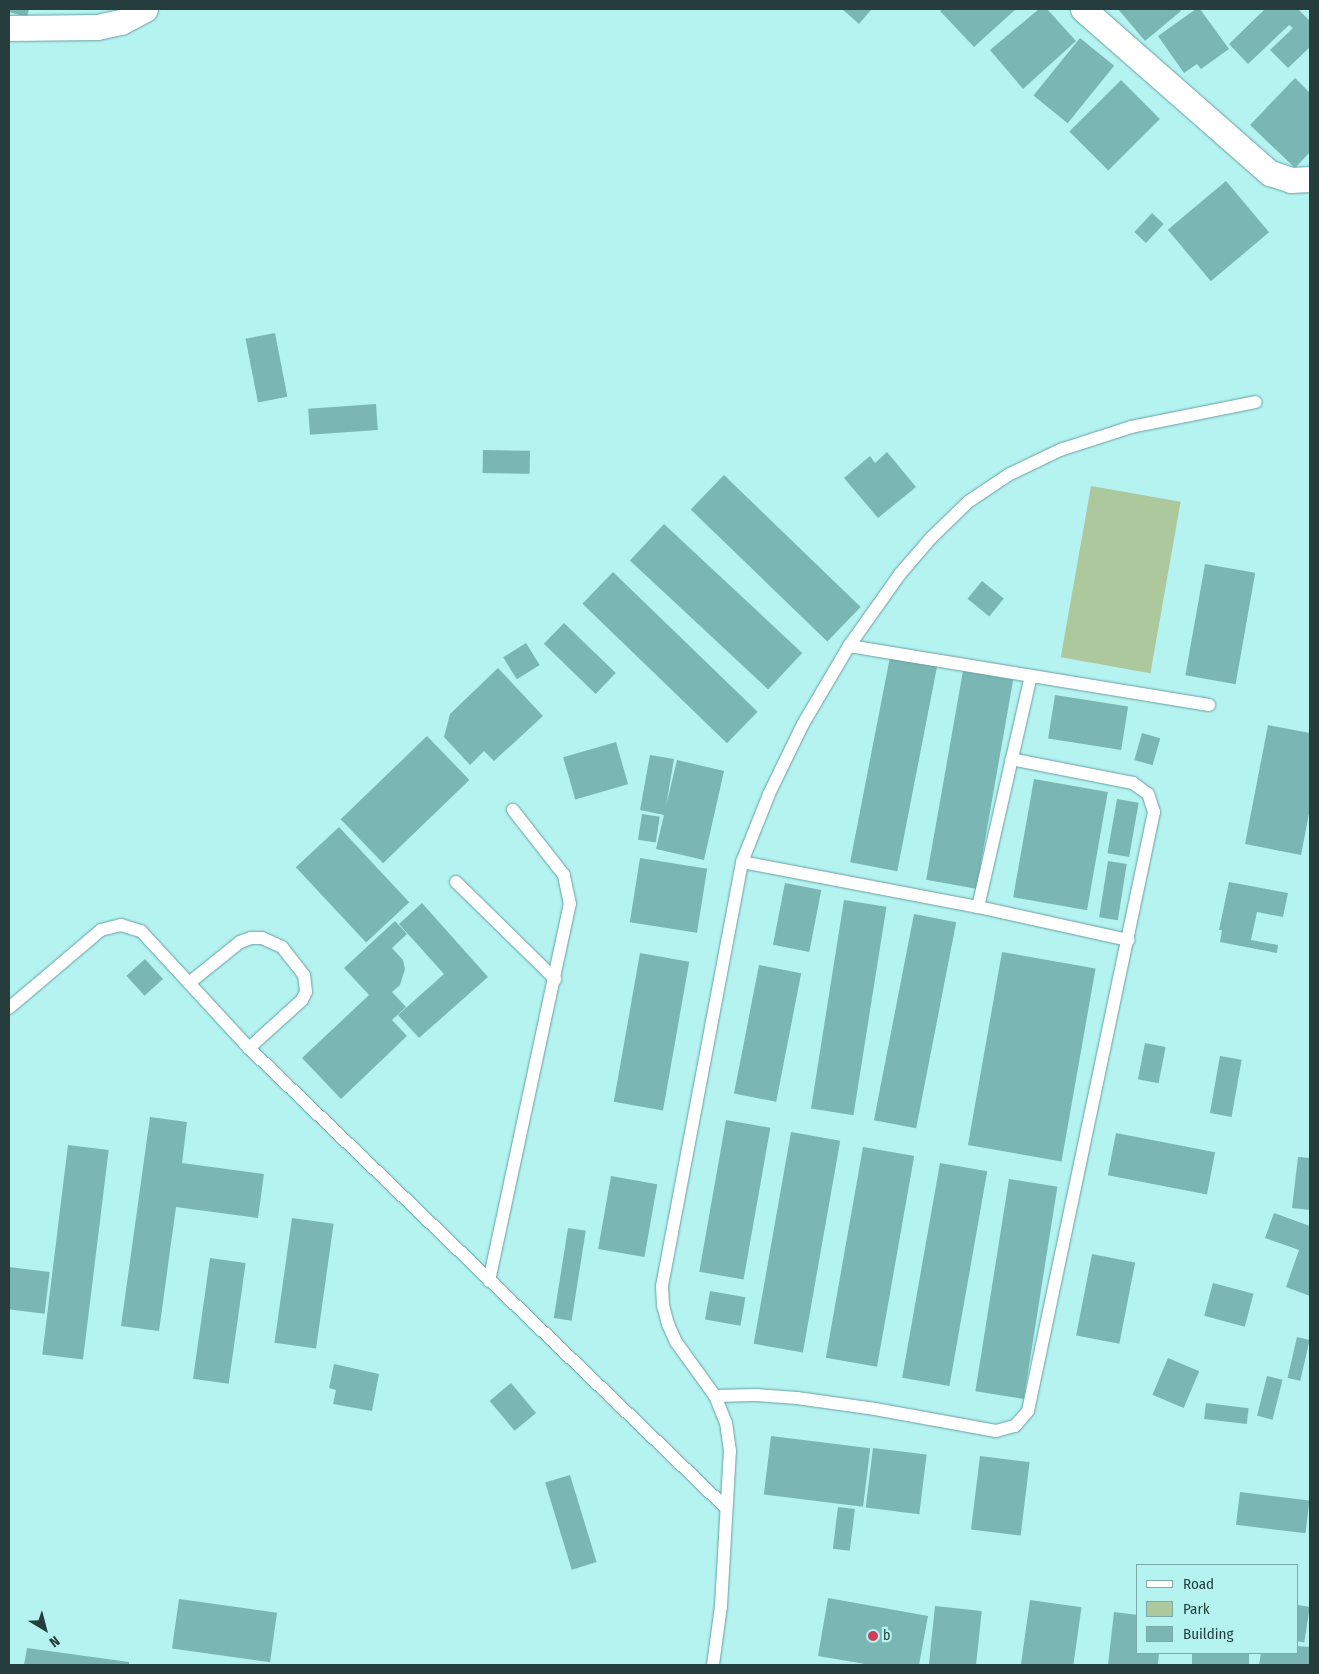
<!DOCTYPE html>
<style>
body{margin:0}
#map{position:relative;width:1319px;height:1674px;overflow:hidden;background:#b5f3f1;font-family:"Fira Sans Condensed",sans-serif}
div>[style]{position:absolute}
.green>*{inset:0;background:#adc89d;transform-origin:0 0}
.building>*{inset:0;background:#7ab6b4;transform-origin:0 0}
.roads{filter:drop-shadow(0 0 1px #66a1a0) drop-shadow(0 0 1px #66a1a0)}
.service>*{height:12px;margin:-6px;padding:0 6px;transform-origin:6px;border-radius:6px;background:#fff}
.minor>*{height:25px;margin:-12.5px;padding:0 12.5px;transform-origin:12.5px;border-radius:12.5px;background:#fff}
.dots>*{width:14px;height:14px;translate:-50% -50%;box-sizing:border-box;border:2px solid #b5f3f1;border-radius:50%}
span{translate:-50% -50%;white-space:nowrap;text-align:center;line-height:1.15;-webkit-text-stroke:4.5px #b5f3f1;paint-order:stroke}
.poi-label{font-size:14px;color:#253e3d}
.left{translate:0 -50%;text-align:left}
.frame{position:absolute;inset:0;border:10px solid #253e3d;pointer-events:none}
.legend{position:absolute;left:1136px;top:1564px;width:162px;height:90px;box-sizing:border-box;background:#b5f3f1;border:1px solid #7baba9;margin:0;padding:6px 9px;list-style:none;font-size:15px;color:#253e3d}
.legend li{display:flex;align-items:center;gap:10px;height:25px}
.legend b{width:25px;border:1px solid #7baba9}
.north{position:absolute;left:20px;top:1604px;width:50px;height:50px;-webkit-text-stroke:4px #b5f3f1;paint-order:stroke;rotate:143deg;font-size:14px;font-weight:700;line-height:20px;text-align:center;color:#253e3d}
.north::after{content:'';display:block;margin:auto;width:18px;height:22px;background:#253e3d;clip-path:polygon(50% 0,100% 100%,50% 72%,0 100%)}
</style>
<div id="map">
<div class="green">
<div style="left:1091px;top:486px;width:91px;height:174px;rotate:10deg"></div>
</div>
<div class="building">
<div style="clip-path:polygon(9px 9px,29px 9px,27px 17px,9px 12px)"></div>
<div style="clip-path:polygon(842px 9px,870px 9px,871px 10px,859px 24px)"></div>
<div style="clip-path:polygon(942px 9px,1016px 9px,974px 47px,940px 11px)"></div>
<div style="clip-path:polygon(1039px 9px,1047px 9px,1076px 41px,1023px 89px,990px 50px)"></div>
<div style="clip-path:polygon(1118px 9px,1179px 9px,1181px 11px,1145px 41px)"></div>
<div style="clip-path:polygon(1196px 9px,1200px 9px,1229px 49px,1201px 69px,1197px 64px,1184px 73px,1158px 36px)"></div>
<div style="clip-path:polygon(1265px 9px,1298px 9px,1310px 21px,1310px 47px,1288px 68px,1270px 50px,1293px 28px,1289px 25px,1248px 64px,1229px 44px)"></div>
<div style="left:1080px;top:38px;width:44px;height:74px;rotate:39deg"></div>
<div style="clip-path:polygon(1295px 78px,1310px 93px,1310px 152px,1295px 168px,1250px 125px)"></div>
<div style="left:1121px;top:80px;width:55px;height:73px;rotate:45deg"></div>
<div style="left:1226px;top:181px;width:67px;height:76px;rotate:50deg"></div>
<div style="left:1152px;top:213px;width:16px;height:26px;rotate:43deg"></div>
<div style="left:275px;top:333px;width:65px;height:30px;rotate:79deg"></div>
<div style="left:376px;top:404px;width:26px;height:68px;rotate:86deg"></div>
<div style="left:483px;top:450px;width:47px;height:23px;rotate:1deg"></div>
<div style="clip-path:polygon(887px 452px,916px 487px,878px 518px,844px 478px,870px 456px,875px 463px)"></div>
<div style="left:724px;top:475px;width:190px;height:48px;rotate:44deg"></div>
<div style="left:664px;top:524px;width:189px;height:50px;rotate:43deg"></div>
<div style="left:1205px;top:564px;width:51px;height:113px;rotate:10deg"></div>
<div style="left:613px;top:572px;width:201px;height:44px;rotate:44deg"></div>
<div style="left:982px;top:581px;width:28px;height:23px;rotate:39deg"></div>
<div style="left:564px;top:623px;width:72px;height:29px;rotate:44deg"></div>
<div style="left:526px;top:643px;width:26px;height:27px;rotate:58deg"></div>
<div style="left:890px;top:657px;width:48px;height:209px;rotate:11deg"></div>
<div style="clip-path:polygon(498px 668px,543px 716px,494px 761px,484px 751px,470px 765px,444px 737px,450px 714px)"></div>
<div style="left:963px;top:671px;width:51px;height:212px;rotate:10deg"></div>
<div style="left:1055px;top:695px;width:74px;height:44px;rotate:9deg"></div>
<div style="clip-path:polygon(1268px 725px,1310px 733px,1310px 808px,1301px 855px,1245px 844px)"></div>
<div style="left:1142px;top:733px;width:19px;height:28px;rotate:16deg"></div>
<div style="left:427px;top:736px;width:61px;height:120px;rotate:46deg"></div>
<div style="left:616px;top:742px;width:44px;height:55px;rotate:74deg"></div>
<div style="clip-path:polygon(650px 755px,674px 759px,666px 806px,677px 760px,724px 771px,704px 860px,656px 849px,664px 815px,640px 810px)"></div>
<div style="left:1034px;top:779px;width:75px;height:120px;rotate:10deg"></div>
<div style="left:1117px;top:799px;width:22px;height:55px;rotate:10deg"></div>
<div style="left:642px;top:814px;width:18px;height:26px;rotate:9deg"></div>
<div style="left:339px;top:827px;width:103px;height:59px;rotate:47deg"></div>
<div style="left:640px;top:858px;width:68px;height:65px;rotate:9deg"></div>
<div style="left:1108px;top:861px;width:19px;height:57px;rotate:9deg"></div>
<div style="clip-path:polygon(1229px 882px,1288px 893px,1283px 917px,1257px 912px,1251px 940px,1278px 945px,1277px 953px,1220px 942px,1222px 930px,1219px 930px)"></div>
<div style="left:785px;top:883px;width:37px;height:63px;rotate:11deg"></div>
<div style="left:844px;top:900px;width:43px;height:211px;rotate:9deg"></div>
<div style="clip-path:polygon(422px 903px,488px 977px,419px 1038px,398px 1015px,444px 974px,399px 924px)"></div>
<div style="left:914px;top:914px;width:43px;height:210px;rotate:11deg"></div>
<div style="clip-path:polygon(395px 921px,407px 934px,392px 948px,403px 960px,405px 969px,400px 985px,392px 992px,406px 1007px,392px 1020px,407px 1036px,341px 1099px,302px 1058px,369px 995px,344px 968px)"></div>
<div style="left:1002px;top:952px;width:95px;height:196px;rotate:10deg"></div>
<div style="left:640px;top:953px;width:50px;height:151px;rotate:10deg"></div>
<div style="left:145px;top:959px;width:27px;height:25px;rotate:48deg"></div>
<div style="left:759px;top:965px;width:43px;height:131px;rotate:11deg"></div>
<div style="left:1145px;top:1043px;width:21px;height:37px;rotate:11deg"></div>
<div style="left:1220px;top:1056px;width:22px;height:58px;rotate:10deg"></div>
<div style="clip-path:polygon(150px 1117px,187px 1122px,182px 1163px,264px 1174px,258px 1218px,176px 1207px,159px 1331px,121px 1326px)"></div>
<div style="left:726px;top:1120px;width:45px;height:154px;rotate:10deg"></div>
<div style="left:791px;top:1132px;width:50px;height:215px;rotate:10deg"></div>
<div style="left:1116px;top:1133px;width:101px;height:43px;rotate:11deg"></div>
<div style="left:68px;top:1145px;width:41px;height:211px;rotate:7deg"></div>
<div style="left:863px;top:1147px;width:52px;height:214px;rotate:10deg"></div>
<div style="clip-path:polygon(1298px 1157px,1310px 1158px,1310px 1210px,1292px 1208px)"></div>
<div style="left:940px;top:1163px;width:48px;height:218px;rotate:10deg"></div>
<div style="left:611px;top:1176px;width:47px;height:74px;rotate:10deg"></div>
<div style="left:1009px;top:1179px;width:49px;height:215px;rotate:9deg"></div>
<div style="clip-path:polygon(1274px 1213px,1310px 1226px,1310px 1296px,1286px 1287px,1299px 1250px,1265px 1238px)"></div>
<div style="left:292px;top:1218px;width:42px;height:126px;rotate:8deg"></div>
<div style="left:568px;top:1228px;width:18px;height:91px;rotate:9deg"></div>
<div style="left:1092px;top:1254px;width:44px;height:83px;rotate:11deg"></div>
<div style="left:210px;top:1258px;width:36px;height:122px;rotate:8deg"></div>
<div style="left:9px;top:1267px;width:41px;height:42px;rotate:7deg"></div>
<div style="left:1213px;top:1283px;width:42px;height:34px;rotate:15deg"></div>
<div style="left:710px;top:1291px;width:36px;height:29px;rotate:10deg"></div>
<div style="left:1297px;top:1337px;width:13px;height:42px;rotate:13deg"></div>
<div style="left:1168px;top:1358px;width:34px;height:40px;rotate:23deg"></div>
<div style="clip-path:polygon(334px 1364px,379px 1374px,372px 1411px,333px 1404px,336px 1390px,329px 1388px)"></div>
<div style="left:1267px;top:1376px;width:16px;height:41px;rotate:14deg"></div>
<div style="left:511px;top:1383px;width:39px;height:28px;rotate:50deg"></div>
<div style="left:1206px;top:1403px;width:43px;height:16px;rotate:7deg"></div>
<div style="left:771px;top:1436px;width:100px;height:59px;rotate:7deg"></div>
<div style="left:873px;top:1448px;width:54px;height:60px;rotate:7deg"></div>
<div style="left:980px;top:1456px;width:50px;height:74px;rotate:7deg"></div>
<div style="left:570px;top:1475px;width:91px;height:26px;rotate:73deg"></div>
<div style="left:1240px;top:1492px;width:70px;height:33px;rotate:7deg"></div>
<div style="left:838px;top:1507px;width:17px;height:42px;rotate:7deg"></div>
<div style="clip-path:polygon(828px 1598px,928px 1616px,919px 1665px,871px 1665px,818px 1656px)"></div>
<div style="left:179px;top:1599px;width:99px;height:50px;rotate:8deg"></div>
<div style="left:1030px;top:1600px;width:52px;height:66px;rotate:8deg"></div>
<div style="left:1298px;top:1605px;width:12px;height:36px;rotate:9deg"></div>
<div style="left:935px;top:1606px;width:47px;height:59px;rotate:6deg"></div>
<div style="clip-path:polygon(1114px 1612px,1138px 1615px,1138px 1653px,1159px 1653px,1158px 1665px,1108px 1665px)"></div>
<div style="clip-path:polygon(1298px 1646px,1310px 1647px,1310px 1665px,1259px 1665px,1261px 1653px,1298px 1653px)"></div>
<div style="clip-path:polygon(27px 1648px,129px 1662px,129px 1665px,24px 1665px)"></div>
<div style="left:1192px;top:1653px;width:57px;height:12px"></div>
</div>
<div class="roads">
<div class="service">
<div style="left:849px;top:646px;width:365px;rotate:9.3deg"></div>
<div style="left:742px;top:862px;width:240px;rotate:10.8deg"></div>
<div style="left:978px;top:907px;width:154px;rotate:12.4deg"></div>
<div style="left:456px;top:882px;width:139px;rotate:44.4deg"></div>
<div style="left:978px;top:907px;width:237px;rotate:-77.1deg"></div>
<div style="left:189px;top:983px;width:65px;rotate:-38.8deg"></div>
<div style="left:240px;top:942px;width:12px;rotate:-20deg"></div>
<div style="left:251px;top:938px;width:11px"></div>
<div style="left:262px;top:938px;width:22px;rotate:24deg"></div>
<div style="left:282px;top:947px;width:36px;rotate:52deg"></div>
<div style="left:304px;top:975px;width:17px;rotate:83deg"></div>
<div style="left:306px;top:992px;width:9px;rotate:117deg"></div>
<div style="left:302px;top:1000px;width:72px;rotate:137.8deg"></div>
<div style="left:9px;top:1008px;width:121px;rotate:-40.3deg"></div>
<div style="left:101px;top:930px;width:21px;rotate:-14deg"></div>
<div style="left:121px;top:925px;width:21px;rotate:17deg"></div>
<div style="left:141px;top:931px;width:159px;rotate:47.3deg"></div>
<div style="left:249px;top:1048px;width:663px;rotate:43.96deg"></div>
<div style="left:489px;top:1281px;width:386px;rotate:-77.9deg"></div>
<div style="left:570px;top:904px;width:30px;rotate:-102deg"></div>
<div style="left:564px;top:875px;width:83px;rotate:-128.1deg"></div>
<div style="left:715px;top:1396px;width:41px;rotate:-1.4deg"></div>
<div style="left:756px;top:1395px;width:41px;rotate:4.2deg"></div>
<div style="left:797px;top:1398px;width:79px;rotate:8deg"></div>
<div style="left:875px;top:1409px;width:123px;rotate:10.3deg"></div>
<div style="left:996px;top:1431px;width:20px;rotate:-15deg"></div>
<div style="left:1015px;top:1426px;width:20px;rotate:-49deg"></div>
<div style="left:1028px;top:1411px;width:612px;rotate:-78.12deg"></div>
<div style="left:1154px;top:812px;width:19px;rotate:-108deg"></div>
<div style="left:1148px;top:794px;width:19px;rotate:-144deg"></div>
<div style="left:1133px;top:783px;width:124px;rotate:-168.9deg"></div>
<div style="left:713px;top:1665px;width:60px;rotate:-82.3deg"></div>
<div style="left:721px;top:1606px;width:155px;rotate:-86.7deg"></div>
<div style="left:730px;top:1451px;width:28px;rotate:-98deg"></div>
<div style="left:726px;top:1423px;width:29px;rotate:-112deg"></div>
<div style="left:715px;top:1396px;width:67px;rotate:-125.8deg"></div>
<div style="left:676px;top:1342px;width:20px;rotate:-114deg"></div>
<div style="left:668px;top:1324px;width:20px;rotate:-105deg"></div>
<div style="left:663px;top:1305px;width:19px;rotate:-93deg"></div>
<div style="left:662px;top:1286px;width:431px;rotate:-79.3deg"></div>
<div style="left:742px;top:862px;width:73px;rotate:-68.3deg"></div>
<div style="left:769px;top:794px;width:78px;rotate:-64.1deg"></div>
<div style="left:803px;top:724px;width:91px;rotate:-59.5deg"></div>
<div style="left:849px;top:646px;width:88px;rotate:-54.7deg"></div>
<div style="left:900px;top:574px;width:48px;rotate:-49.3deg"></div>
<div style="left:931px;top:538px;width:52px;rotate:-44.2deg"></div>
<div style="left:968px;top:502px;width:48px;rotate:-34deg"></div>
<div style="left:1008px;top:475px;width:58px;rotate:-25.7deg"></div>
<div style="left:1060px;top:450px;width:75px;rotate:-17.9deg"></div>
<div style="left:1131px;top:427px;width:127px;rotate:-11.3deg"></div>
</div>
<div class="minor">
<div style="left:1083px;top:9px;width:249px;rotate:41.3deg"></div>
<div style="left:1270px;top:173px;width:22px;rotate:18deg"></div>
<div style="left:1291px;top:180px;width:19px;rotate:-3deg"></div>
<div style="left:9px;top:28px;width:88px;rotate:-0.7deg"></div>
<div style="left:97px;top:27px;width:25px;rotate:-12deg"></div>
<div style="left:121px;top:22px;width:27px;rotate:-28deg"></div>
</div>
</div>
<div class="dots">
<div style="left:873px;top:1636px;background:#cf3f5a"></div>
</div>
<div class="poi-label">
<span class="left" style="left:883px;top:1636px">b</span>
</div>
<div class="frame"></div>
<ul class="legend">
<li><b style="height:6px;background:#fff"></b>Road</li>
<li><b style="height:14px;background:#adc89d"></b>Park</li>
<li><b style="height:14px;background:#7ab6b4"></b>Building</li>
</ul>
<div class="north">N</div>
</div>
